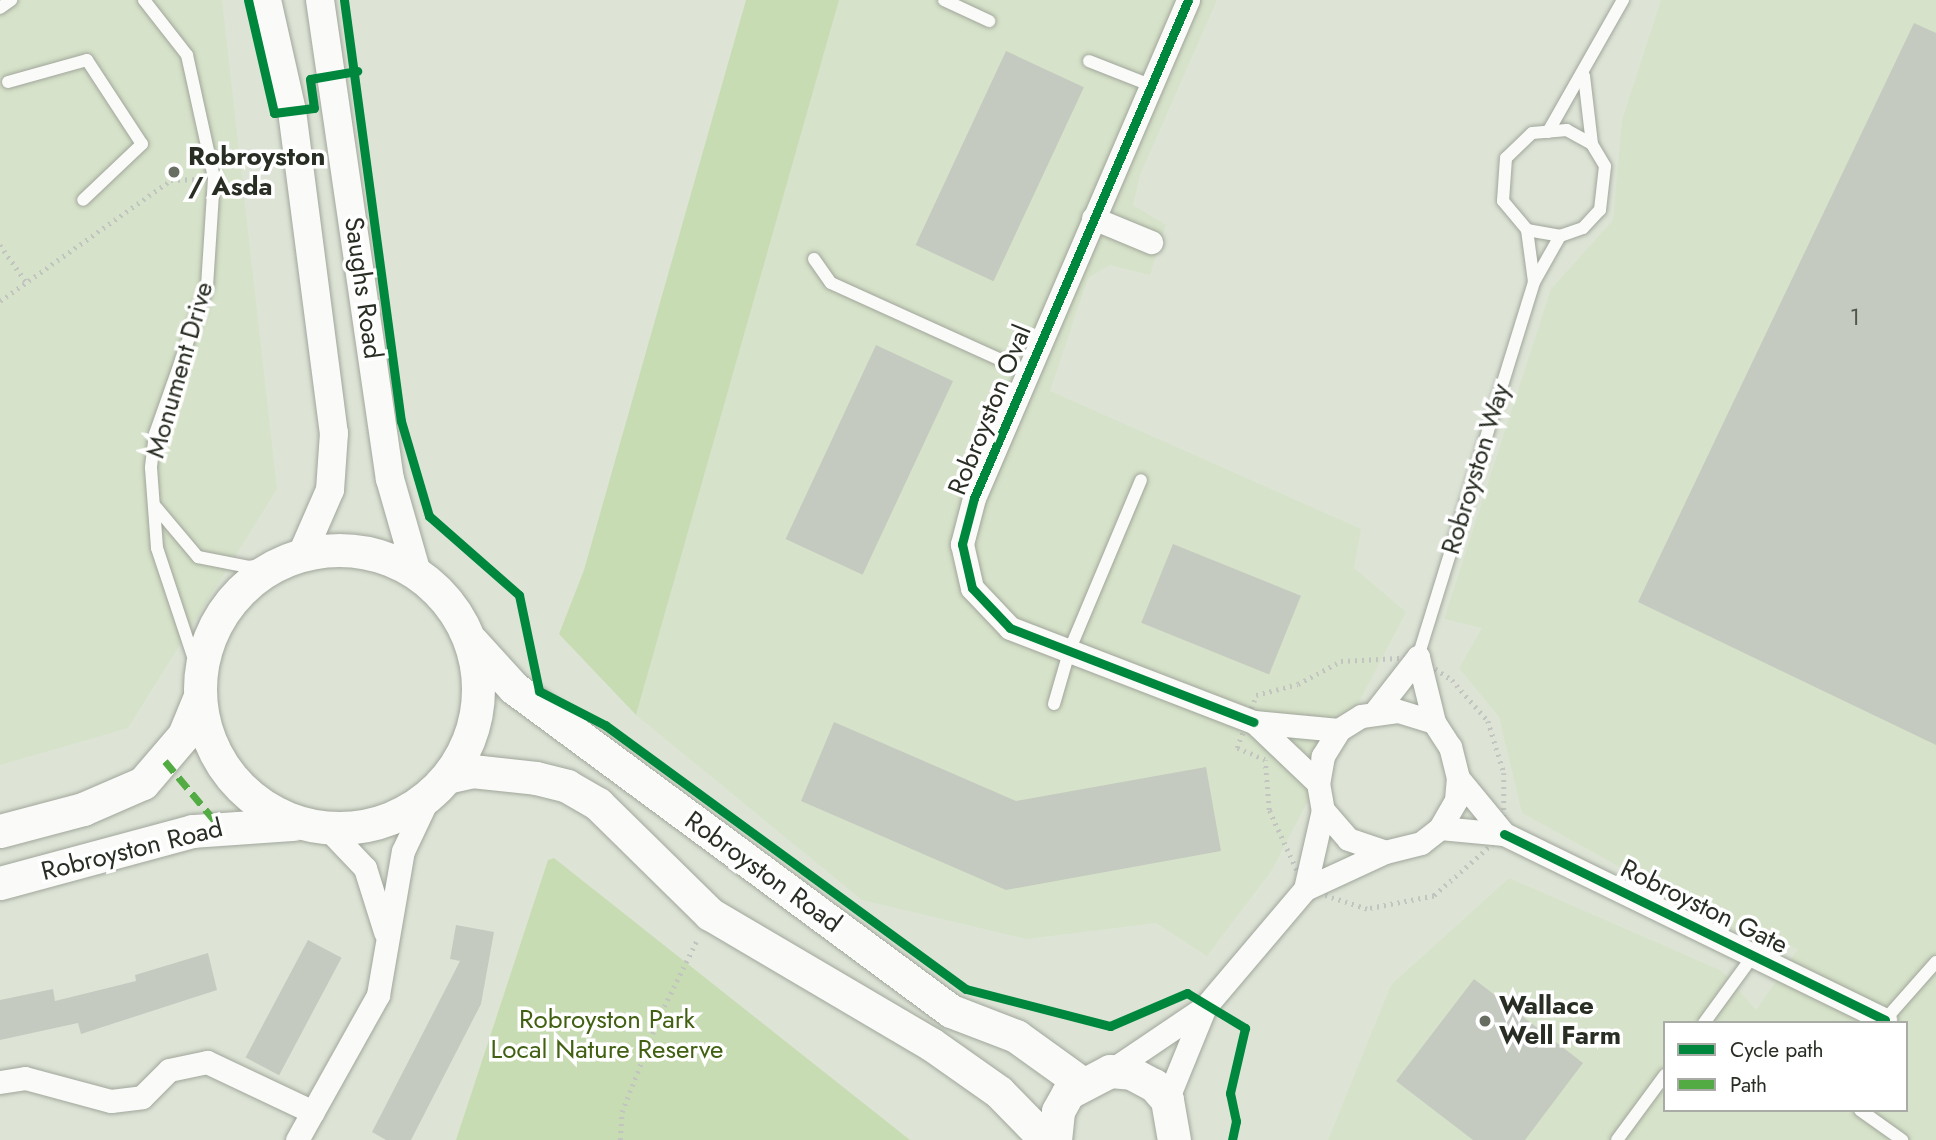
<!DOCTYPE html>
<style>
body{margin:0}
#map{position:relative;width:1936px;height:1140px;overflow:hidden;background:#dde4d6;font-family:Jost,sans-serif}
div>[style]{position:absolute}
.built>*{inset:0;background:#d6e2c9}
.green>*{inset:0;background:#c8dcb4}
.building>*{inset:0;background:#c5cac0;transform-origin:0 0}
.path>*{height:4.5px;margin-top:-2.25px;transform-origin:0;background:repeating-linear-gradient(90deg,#c2c4c0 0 2px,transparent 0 7px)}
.roads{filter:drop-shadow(0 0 2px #a1a69b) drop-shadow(0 0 2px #a1a69b)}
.service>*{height:12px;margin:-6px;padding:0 6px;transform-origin:6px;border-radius:6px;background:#fafbf9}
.minor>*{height:23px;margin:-11.5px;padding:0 11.5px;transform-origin:11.5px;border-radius:11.5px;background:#fafbf9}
.tertiary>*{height:28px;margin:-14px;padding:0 14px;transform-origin:14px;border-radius:14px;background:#fafbf9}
.secondary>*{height:33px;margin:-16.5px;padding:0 16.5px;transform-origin:16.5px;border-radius:16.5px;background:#fafbf9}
.secondary>.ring{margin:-16.5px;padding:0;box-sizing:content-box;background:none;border:33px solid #fafbf9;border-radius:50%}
.quiet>*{height:7px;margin-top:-3.5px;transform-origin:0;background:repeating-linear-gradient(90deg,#53ab44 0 14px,transparent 0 21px)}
.cycleway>*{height:9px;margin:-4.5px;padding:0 4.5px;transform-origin:4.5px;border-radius:4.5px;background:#00873e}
.dots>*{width:19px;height:19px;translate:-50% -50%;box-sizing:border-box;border:4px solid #fff;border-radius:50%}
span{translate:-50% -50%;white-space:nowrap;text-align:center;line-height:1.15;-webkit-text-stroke:7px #fff;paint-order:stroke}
.number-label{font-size:23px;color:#52574c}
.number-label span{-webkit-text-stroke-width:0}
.poi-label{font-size:26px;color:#292e24;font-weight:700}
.left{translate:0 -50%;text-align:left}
.street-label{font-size:26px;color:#292e24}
.park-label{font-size:26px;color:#416012}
.legend{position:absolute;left:1663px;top:1021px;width:245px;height:91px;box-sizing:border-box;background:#fff;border:2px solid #a9aba7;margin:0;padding:9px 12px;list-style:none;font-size:21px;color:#292e24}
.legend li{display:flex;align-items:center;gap:14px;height:35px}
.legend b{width:35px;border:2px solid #a9aba7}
</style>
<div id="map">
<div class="built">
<div style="clip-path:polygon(0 0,222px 0,277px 489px,128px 728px,0 765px)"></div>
<div style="clip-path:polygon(839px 0,1217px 0,1140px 175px,1133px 205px,1166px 225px,1150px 275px,1110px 265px,1088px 278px,1050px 391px,1361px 529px,1354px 568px,1406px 612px,1272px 870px,1207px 956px,1156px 923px,1026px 939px,862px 900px,636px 715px)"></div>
<div style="clip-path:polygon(evenodd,1661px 0,1936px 0,1936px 1140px,1328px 1140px,1391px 985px,1509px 878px,1722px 971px,1756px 1010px,1798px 949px,1734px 930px,1522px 813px,1499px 717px,1459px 668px,1482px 628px,1444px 619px,1551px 289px,1613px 220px,1622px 120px,1661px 0,1665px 1023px,1906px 1023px,1906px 1110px,1665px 1110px,1665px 1023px)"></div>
</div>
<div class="green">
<div style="clip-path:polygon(746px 0,839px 0,636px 715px,559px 634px,584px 570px)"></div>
<div style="clip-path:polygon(554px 858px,910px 1140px,456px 1140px,548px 860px)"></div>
</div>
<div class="building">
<div style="clip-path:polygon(1914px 23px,1936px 33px,1936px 745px,1638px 602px)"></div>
<div style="left:1006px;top:51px;width:86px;height:214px;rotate:25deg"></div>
<div style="left:876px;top:345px;width:85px;height:214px;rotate:25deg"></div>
<div style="left:1173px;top:544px;width:138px;height:85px;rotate:22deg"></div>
<div style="clip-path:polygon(834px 722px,1016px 801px,1206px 767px,1221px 851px,1006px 890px,801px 801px)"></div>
<div style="clip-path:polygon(456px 925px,494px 932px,481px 1004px,411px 1140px,386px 1140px,372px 1132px,460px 961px,450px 959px)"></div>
<div style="left:308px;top:940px;width:38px;height:133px;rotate:28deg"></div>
<div style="clip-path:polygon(208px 953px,217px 990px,81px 1034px,78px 1023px,0 1040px,0 1000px,53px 989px,55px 1001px,136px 981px,135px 975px)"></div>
<div style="clip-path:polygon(1474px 979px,1583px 1063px,1525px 1140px,1473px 1140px,1396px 1081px)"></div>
</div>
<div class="path">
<div style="left:0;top:245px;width:47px;rotate:54.6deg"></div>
<div style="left:0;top:301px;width:209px;rotate:-35.3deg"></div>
<div style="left:171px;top:180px;width:24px;rotate:-2deg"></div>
<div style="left:1418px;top:657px;width:41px;rotate:34.1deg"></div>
<div style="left:1452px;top:680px;width:55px;rotate:48.7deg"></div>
<div style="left:1488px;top:721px;width:54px;rotate:72.9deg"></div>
<div style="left:1504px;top:773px;width:61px;rotate:90deg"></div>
<div style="left:1504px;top:834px;width:94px;rotate:138.5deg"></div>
<div style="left:1434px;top:896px;width:68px;rotate:169deg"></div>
<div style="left:1367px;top:909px;width:65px;rotate:-162.1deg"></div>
<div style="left:1305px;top:889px;width:87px;rotate:-114.5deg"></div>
<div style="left:1269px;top:810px;width:50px;rotate:-94.6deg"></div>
<div style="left:1265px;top:760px;width:30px;rotate:-157deg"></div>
<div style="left:1237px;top:748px;width:56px;rotate:-70.3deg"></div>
<div style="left:1256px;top:695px;width:43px;rotate:-14.7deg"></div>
<div style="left:1298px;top:684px;width:49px;rotate:-28.1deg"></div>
<div style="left:1341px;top:661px;width:77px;rotate:-3deg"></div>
<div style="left:620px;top:1140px;width:28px;rotate:-86deg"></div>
<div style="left:622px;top:1112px;width:100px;rotate:-68.8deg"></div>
<div style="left:658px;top:1019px;width:88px;rotate:-63.7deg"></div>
</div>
<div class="roads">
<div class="service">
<div style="left:144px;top:0;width:70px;rotate:52deg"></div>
<div style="left:187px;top:55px;width:126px;rotate:77.6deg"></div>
<div style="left:214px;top:178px;width:109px;rotate:93.7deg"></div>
<div style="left:207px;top:287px;width:156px;rotate:109.5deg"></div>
<div style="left:155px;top:434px;width:34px;rotate:97deg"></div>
<div style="left:151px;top:468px;width:80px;rotate:85.7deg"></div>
<div style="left:157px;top:548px;width:136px;rotate:71.6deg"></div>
<div style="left:944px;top:0;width:50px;rotate:25deg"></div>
<div style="left:0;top:8px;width:14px;rotate:-36deg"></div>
<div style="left:1089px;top:61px;width:66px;rotate:21.5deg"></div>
<div style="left:1584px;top:76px;width:68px;rotate:83.3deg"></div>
<div style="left:8px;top:82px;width:82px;rotate:-15.6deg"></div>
<div style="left:87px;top:60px;width:100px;rotate:56.8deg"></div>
<div style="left:142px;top:144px;width:81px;rotate:136.5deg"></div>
<div style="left:1548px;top:132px;width:152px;rotate:-60.4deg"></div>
<div style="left:1527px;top:230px;width:34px;rotate:10deg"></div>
<div style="left:1560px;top:236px;width:24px;rotate:-19deg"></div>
<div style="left:1583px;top:228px;width:25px;rotate:-47deg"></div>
<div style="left:1600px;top:210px;width:44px;rotate:-83.5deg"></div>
<div style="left:1605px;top:166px;width:26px;rotate:-121deg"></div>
<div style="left:1592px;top:144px;width:29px;rotate:-151deg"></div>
<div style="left:1567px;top:130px;width:35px;rotate:175deg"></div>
<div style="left:1532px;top:133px;width:36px;rotate:136deg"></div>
<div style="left:1506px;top:158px;width:43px;rotate:94deg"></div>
<div style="left:1503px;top:201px;width:38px;rotate:50deg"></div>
<div style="left:1527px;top:230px;width:52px;rotate:82.3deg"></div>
<div style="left:814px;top:259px;width:29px;rotate:55deg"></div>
<div style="left:831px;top:283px;width:215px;rotate:24.4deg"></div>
<div style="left:155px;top:506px;width:67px;rotate:49.9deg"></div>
<div style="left:198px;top:557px;width:52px;rotate:11.1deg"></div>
<div style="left:249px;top:567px;width:36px;rotate:-10deg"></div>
<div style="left:1418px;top:657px;width:393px;rotate:-72.8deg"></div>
<div style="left:1534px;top:282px;width:53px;rotate:-60.5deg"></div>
<div style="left:1054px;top:704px;width:57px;rotate:-73.8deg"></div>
<div style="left:1070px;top:649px;width:183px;rotate:-67.2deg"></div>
<div style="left:1883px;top:1022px;width:80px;rotate:-48.5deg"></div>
<div style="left:1704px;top:1023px;width:87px;rotate:-53.9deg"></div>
<div style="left:1860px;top:1110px;width:52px;rotate:35.5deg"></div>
<div style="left:1617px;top:1140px;width:81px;rotate:-53.6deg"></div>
</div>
<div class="minor">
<div style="left:1188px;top:0;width:542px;rotate:113.25deg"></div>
<div style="left:974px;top:498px;width:48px;rotate:104.6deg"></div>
<div style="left:962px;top:544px;width:45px;rotate:77.2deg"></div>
<div style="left:972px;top:588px;width:55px;rotate:46.5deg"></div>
<div style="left:1010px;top:628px;width:261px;rotate:21.1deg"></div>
<div style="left:1254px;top:722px;width:85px;rotate:5.4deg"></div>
<div style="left:1093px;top:218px;width:63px;rotate:22.5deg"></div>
<div style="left:1418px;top:657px;width:67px;rotate:76.2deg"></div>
<div style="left:1375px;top:712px;width:70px;rotate:-52deg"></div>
<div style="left:1254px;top:722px;width:88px;rotate:43.6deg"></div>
<div style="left:1458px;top:778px;width:72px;rotate:50.6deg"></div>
<div style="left:327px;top:828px;width:55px;rotate:46.5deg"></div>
<div style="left:365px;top:868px;width:67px;rotate:72.6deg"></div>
<div style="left:1440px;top:828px;width:64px;rotate:5.4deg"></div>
<div style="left:1504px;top:834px;width:424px;rotate:26deg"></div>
<div style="left:1305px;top:889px;width:81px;rotate:-77.2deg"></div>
<div style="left:1110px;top:1071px;width:115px;rotate:-34deg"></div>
<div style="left:1205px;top:1007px;width:155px;rotate:-49.7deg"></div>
<div style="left:1305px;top:889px;width:88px;rotate:-24.8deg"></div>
<div style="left:1385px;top:852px;width:37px;rotate:-14deg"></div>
<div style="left:1421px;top:843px;width:24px;rotate:-38deg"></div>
<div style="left:1440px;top:828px;width:32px;rotate:-60deg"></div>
<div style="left:1456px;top:800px;width:22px;rotate:-85deg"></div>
<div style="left:1458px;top:778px;width:32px;rotate:-104deg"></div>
<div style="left:1450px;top:747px;width:30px;rotate:-123deg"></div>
<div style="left:1434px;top:722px;width:39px;rotate:-163deg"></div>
<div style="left:1397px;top:711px;width:36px;rotate:172deg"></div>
<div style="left:1361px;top:716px;width:26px;rotate:148deg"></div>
<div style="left:1339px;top:730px;width:31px;rotate:122deg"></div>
<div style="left:1323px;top:756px;width:27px;rotate:100deg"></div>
<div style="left:1318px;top:783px;width:27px;rotate:80deg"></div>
<div style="left:1323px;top:810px;width:38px;rotate:49deg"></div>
<div style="left:1348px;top:839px;width:39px;rotate:19deg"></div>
<div style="left:0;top:1082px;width:25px;rotate:-9deg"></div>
<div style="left:25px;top:1078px;width:89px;rotate:15deg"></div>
<div style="left:111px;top:1101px;width:31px;rotate:-7deg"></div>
<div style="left:142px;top:1097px;width:38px;rotate:-45deg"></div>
<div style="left:169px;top:1070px;width:39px;rotate:-12deg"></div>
<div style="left:207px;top:1062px;width:117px;rotate:25.3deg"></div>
<div style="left:1167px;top:1100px;width:100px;rotate:-67.8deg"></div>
<div style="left:297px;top:1140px;width:166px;rotate:-60.8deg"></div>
<div style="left:378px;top:995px;width:146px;rotate:-80.2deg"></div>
<div style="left:403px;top:851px;width:63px;rotate:-64.7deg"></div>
</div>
<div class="tertiary">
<div style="left:267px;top:0;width:114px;rotate:77.3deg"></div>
<div style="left:292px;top:111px;width:325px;rotate:82.6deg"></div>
<div style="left:334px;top:433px;width:57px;rotate:94deg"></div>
<div style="left:330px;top:490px;width:70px;rotate:113.6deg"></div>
<div style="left:320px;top:0;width:484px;rotate:81.7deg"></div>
<div style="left:390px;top:479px;width:98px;rotate:74deg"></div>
</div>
<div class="secondary">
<div class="ring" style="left:200px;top:550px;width:245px;height:245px"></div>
<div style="left:472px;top:642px;width:62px;rotate:47.6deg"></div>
<div style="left:514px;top:688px;width:543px;rotate:36.47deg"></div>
<div style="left:951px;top:1011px;width:70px;rotate:21deg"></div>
<div style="left:1016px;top:1036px;width:79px;rotate:35.7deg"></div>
<div style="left:447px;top:777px;width:26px;rotate:-13deg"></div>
<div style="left:472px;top:771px;width:64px;rotate:6.2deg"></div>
<div style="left:536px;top:778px;width:32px;rotate:14deg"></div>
<div style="left:567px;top:786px;width:36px;rotate:30deg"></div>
<div style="left:598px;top:804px;width:157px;rotate:44.5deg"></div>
<div style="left:710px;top:914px;width:256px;rotate:30.5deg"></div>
<div style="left:931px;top:1044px;width:83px;rotate:35.2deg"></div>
<div style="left:999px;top:1092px;width:67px;rotate:45.6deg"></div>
<div style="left:0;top:831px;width:86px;rotate:-14.8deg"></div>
<div style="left:83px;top:809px;width:65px;rotate:-23.4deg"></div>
<div style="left:143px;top:783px;width:63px;rotate:-49.5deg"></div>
<div style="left:184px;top:735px;width:42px;rotate:-67.7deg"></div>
<div style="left:0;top:883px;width:200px;rotate:-15.1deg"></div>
<div style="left:193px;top:831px;width:100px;rotate:-4deg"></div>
<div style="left:1055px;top:1140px;width:29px;rotate:-84deg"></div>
<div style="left:1058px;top:1111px;width:21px;rotate:-61deg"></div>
<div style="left:1068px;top:1093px;width:47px;rotate:-27.6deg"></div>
<div style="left:1110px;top:1071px;width:21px;rotate:5deg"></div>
<div style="left:1131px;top:1073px;width:26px;rotate:28deg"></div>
<div style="left:1154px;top:1085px;width:20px;rotate:49deg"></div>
<div style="left:1167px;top:1100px;width:41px;rotate:80.1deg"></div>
</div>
</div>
<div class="quiet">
<div style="left:165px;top:761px;width:86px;rotate:50.2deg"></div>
</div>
<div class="cycleway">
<div style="left:248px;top:0;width:116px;rotate:77deg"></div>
<div style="left:274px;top:113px;width:40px;rotate:-7.1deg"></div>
<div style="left:314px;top:108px;width:29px;rotate:-98deg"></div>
<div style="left:310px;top:79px;width:48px;rotate:-9.7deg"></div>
<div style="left:344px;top:0;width:425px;rotate:82.3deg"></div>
<div style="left:401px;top:421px;width:99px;rotate:73.6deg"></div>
<div style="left:429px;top:516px;width:120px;rotate:41.3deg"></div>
<div style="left:519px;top:595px;width:98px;rotate:78.2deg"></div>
<div style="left:539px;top:691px;width:74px;rotate:27.3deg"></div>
<div style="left:605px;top:725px;width:447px;rotate:36.2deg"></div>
<div style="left:966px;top:989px;width:149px;rotate:14.4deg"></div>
<div style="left:1110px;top:1026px;width:84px;rotate:-23.2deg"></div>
<div style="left:1187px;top:993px;width:68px;rotate:31.1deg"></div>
<div style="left:1245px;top:1028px;width:67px;rotate:103deg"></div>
<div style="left:1230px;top:1093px;width:29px;rotate:78deg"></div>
<div style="left:1236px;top:1121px;width:19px;rotate:102deg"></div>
<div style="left:1188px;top:0;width:542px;rotate:113.25deg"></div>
<div style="left:974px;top:498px;width:48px;rotate:104.6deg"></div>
<div style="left:962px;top:544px;width:45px;rotate:77.2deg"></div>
<div style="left:972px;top:588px;width:55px;rotate:46.5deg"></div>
<div style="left:1010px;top:628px;width:261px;rotate:21.1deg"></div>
<div style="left:1504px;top:834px;width:424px;rotate:26deg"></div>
</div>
<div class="dots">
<div style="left:174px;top:172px;background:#686e62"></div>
<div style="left:1485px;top:1021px;background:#686e62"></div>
</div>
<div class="number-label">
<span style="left:1855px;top:317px">1</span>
</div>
<div class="poi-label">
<span class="left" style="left:188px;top:172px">Robroyston<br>/ Asda</span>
<span class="left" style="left:1499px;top:1021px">Wallace<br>Well Farm</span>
</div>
<div class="street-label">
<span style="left:363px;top:288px;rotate:82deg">Saughs Road</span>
<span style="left:180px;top:370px;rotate:-74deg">Monument Drive</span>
<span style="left:990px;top:410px;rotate:-68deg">Robroyston Oval</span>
<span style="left:1476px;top:469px;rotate:-73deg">Robroyston Way</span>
<span style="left:132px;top:850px;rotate:-14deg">Robroyston Road</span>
<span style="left:763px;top:872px;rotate:36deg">Robroyston Road</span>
<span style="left:1704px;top:907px;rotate:26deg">Robroyston Gate</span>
</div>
<div class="park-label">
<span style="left:607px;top:1035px">Robroyston Park<br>Local Nature Reserve</span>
</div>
<ul class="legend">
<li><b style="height:9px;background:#00873e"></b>Cycle path</li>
<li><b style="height:9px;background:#53ab44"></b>Path</li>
</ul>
</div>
